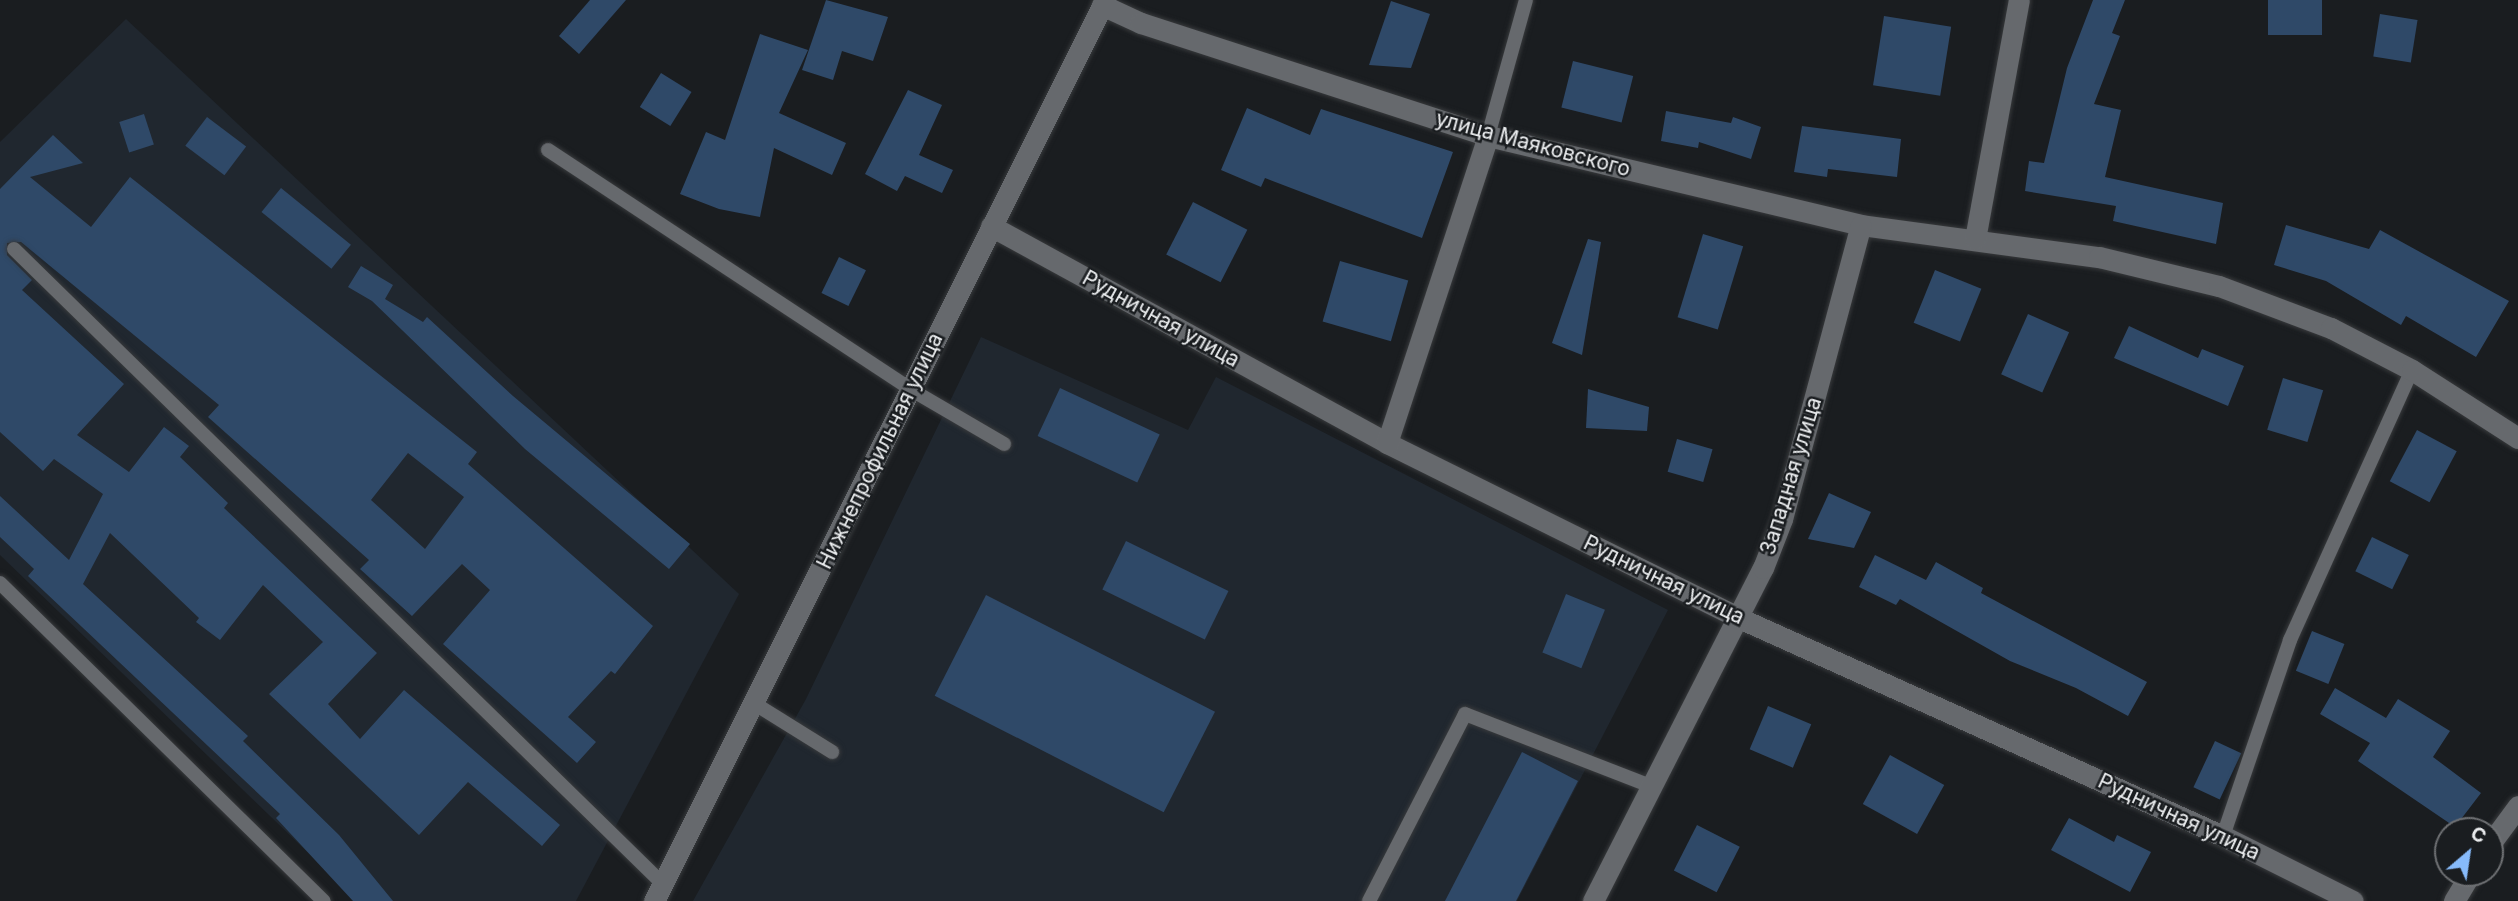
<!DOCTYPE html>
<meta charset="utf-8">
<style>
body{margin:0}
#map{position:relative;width:2518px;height:901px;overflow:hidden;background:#1a1d20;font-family:Inter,sans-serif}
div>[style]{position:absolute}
.built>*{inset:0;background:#20272f}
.building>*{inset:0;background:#2f4968;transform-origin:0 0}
.roads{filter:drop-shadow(0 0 2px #383a3c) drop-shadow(0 0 2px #383a3c)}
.service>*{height:14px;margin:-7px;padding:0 7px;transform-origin:7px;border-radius:7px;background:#66696d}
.minor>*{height:21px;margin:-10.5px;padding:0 10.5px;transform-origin:10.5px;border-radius:10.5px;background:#66696d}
.tertiary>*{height:21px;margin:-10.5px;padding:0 10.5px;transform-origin:10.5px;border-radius:10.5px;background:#66696d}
span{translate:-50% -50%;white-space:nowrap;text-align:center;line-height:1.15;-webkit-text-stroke:5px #1a1d20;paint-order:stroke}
.street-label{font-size:21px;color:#ebedef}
.north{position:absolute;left:2434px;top:817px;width:70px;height:70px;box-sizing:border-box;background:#1a1d20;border:2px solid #6e7073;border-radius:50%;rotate:29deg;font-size:19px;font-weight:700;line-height:28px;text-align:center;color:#ebedef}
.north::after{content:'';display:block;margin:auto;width:24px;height:32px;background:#87bbfb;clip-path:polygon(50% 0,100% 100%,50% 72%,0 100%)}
</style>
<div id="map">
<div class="built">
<div style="clip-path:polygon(126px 19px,739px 594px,576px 901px,358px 901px,0 555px,0 142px)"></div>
<div style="clip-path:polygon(981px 337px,1188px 430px,1216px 377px,1668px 610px,1517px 901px,693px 901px,806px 699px)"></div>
</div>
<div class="building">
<div style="clip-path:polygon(590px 0,626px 0,579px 54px,559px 36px)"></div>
<div style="clip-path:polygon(826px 0,888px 17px,873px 61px,842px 51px,833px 80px,802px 70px)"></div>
<div style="clip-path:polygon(2093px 0,2125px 0,2112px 33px,2120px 36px,2094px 104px,2121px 110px,2105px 177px,2223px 203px,2216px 244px,2113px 221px,2116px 206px,2025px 191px,2029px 161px,2044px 163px,2067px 68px)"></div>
<div style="left:2268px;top:0;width:54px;height:35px"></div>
<div style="clip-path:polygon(1391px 1px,1430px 14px,1411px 68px,1369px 65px)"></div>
<div style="left:2380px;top:14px;width:38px;height:43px;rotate:9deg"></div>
<div style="left:1884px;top:16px;width:68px;height:70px;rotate:9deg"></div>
<div style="clip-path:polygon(760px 34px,808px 50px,779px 113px,846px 143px,832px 175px,774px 148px,760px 217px,719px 209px,680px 194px,706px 132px,725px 140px)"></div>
<div style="left:1573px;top:61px;width:62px;height:48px;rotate:14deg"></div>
<div style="left:661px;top:73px;width:36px;height:40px;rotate:32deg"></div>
<div style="clip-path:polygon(908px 90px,942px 105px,919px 155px,953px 170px,942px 193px,905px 176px,897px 191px,865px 174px)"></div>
<div style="clip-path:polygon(1247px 108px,1310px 135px,1321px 109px,1453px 152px,1422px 238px,1265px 178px,1261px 187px,1221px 170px)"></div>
<div style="clip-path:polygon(1666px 111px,1731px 123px,1733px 117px,1761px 127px,1751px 159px,1699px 142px,1698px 148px,1661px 141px)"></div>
<div style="left:144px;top:114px;width:32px;height:26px;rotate:72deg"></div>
<div style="left:207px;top:117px;width:49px;height:36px;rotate:37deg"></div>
<div style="clip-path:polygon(1802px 126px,1901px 139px,1897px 177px,1828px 169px,1827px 177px,1794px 172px)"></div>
<div style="clip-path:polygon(evenodd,53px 135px,83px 163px,30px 177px,91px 227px,130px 177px,477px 452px,468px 464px,653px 626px,615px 674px,611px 671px,568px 717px,596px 742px,577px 763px,443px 644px,490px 590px,462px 564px,412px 616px,360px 569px,369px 560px,208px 417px,219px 405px,21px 242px,7px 243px,7px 255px,32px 280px,22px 290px,124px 384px,77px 435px,129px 472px,164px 427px,189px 446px,180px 457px,228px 503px,224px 508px,377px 653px,328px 704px,360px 739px,404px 690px,560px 825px,542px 846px,468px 782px,419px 835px,269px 694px,323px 642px,263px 585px,220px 640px,196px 622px,199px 618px,110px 533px,83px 584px,248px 736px,243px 741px,339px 835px,393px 901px,353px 901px,276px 818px,280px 814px,28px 576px,34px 569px,0 537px,0 496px,69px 560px,103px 494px,54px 459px,43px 471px,0 432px,0 189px,53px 135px,408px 453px,464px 497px,425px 549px,371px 500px,408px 453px)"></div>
<div style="left:281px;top:188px;width:90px;height:31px;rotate:39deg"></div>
<div style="left:1193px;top:202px;width:61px;height:59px;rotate:27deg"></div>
<div style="clip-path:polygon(2286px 225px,2369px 249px,2380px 230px,2509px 301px,2476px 357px,2406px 316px,2401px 325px,2326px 281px,2274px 265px)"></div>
<div style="left:1703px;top:234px;width:42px;height:87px;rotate:17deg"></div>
<div style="clip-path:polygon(1588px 239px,1601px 242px,1582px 355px,1552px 343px)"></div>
<div style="left:839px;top:257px;width:30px;height:40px;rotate:26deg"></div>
<div style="left:1340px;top:261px;width:71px;height:63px;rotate:16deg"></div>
<div style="clip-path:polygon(361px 266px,393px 285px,385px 299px,423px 322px,427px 317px,513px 396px,690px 544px,669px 569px,525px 449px,372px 301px,348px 287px)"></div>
<div style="left:1935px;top:270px;width:50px;height:57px;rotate:22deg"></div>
<div style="left:2028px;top:314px;width:45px;height:66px;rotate:24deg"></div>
<div style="clip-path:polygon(2129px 326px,2198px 358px,2202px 349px,2244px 366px,2228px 406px,2114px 358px)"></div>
<div style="left:2283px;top:378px;width:42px;height:54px;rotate:17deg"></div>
<div style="left:1060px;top:388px;width:110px;height:53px;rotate:25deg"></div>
<div style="clip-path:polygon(1588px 389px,1649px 407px,1647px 431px,1586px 428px)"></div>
<div style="left:2417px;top:430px;width:45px;height:58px;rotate:28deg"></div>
<div style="left:1677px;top:439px;width:37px;height:34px;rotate:16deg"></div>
<div style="clip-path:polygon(1829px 493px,1871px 512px,1854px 548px,1808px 539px)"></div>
<div style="left:2372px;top:537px;width:41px;height:38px;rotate:26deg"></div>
<div style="left:1126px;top:541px;width:114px;height:54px;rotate:26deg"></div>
<div style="clip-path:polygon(1875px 555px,1926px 580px,1936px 562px,1983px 588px,1981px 593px,2147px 682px,2128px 716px,2076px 688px,2010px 661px,1900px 599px,1896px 605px,1859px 587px)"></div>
<div style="left:1566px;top:594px;width:42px;height:63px;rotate:22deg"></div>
<div style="left:986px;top:595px;width:257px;height:113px;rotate:27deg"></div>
<div style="left:2312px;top:631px;width:35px;height:43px;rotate:22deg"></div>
<div style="clip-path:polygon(2335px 688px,2386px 718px,2398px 699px,2450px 731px,2433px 757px,2481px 793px,2455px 827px,2358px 761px,2370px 743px,2320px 714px)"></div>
<div style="left:1768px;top:706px;width:47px;height:47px;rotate:23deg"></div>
<div style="left:2215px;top:741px;width:29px;height:51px;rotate:25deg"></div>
<div style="clip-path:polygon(1522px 752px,1578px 781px,1516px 901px,1445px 901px)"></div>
<div style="left:1890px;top:755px;width:62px;height:56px;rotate:29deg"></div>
<div style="clip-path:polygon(2069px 818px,2114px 842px,2117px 835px,2151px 852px,2130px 892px,2051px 850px)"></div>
<div style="left:1697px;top:825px;width:48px;height:51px;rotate:27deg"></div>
</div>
<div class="roads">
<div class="service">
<div style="left:1488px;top:136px;width:141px;rotate:-74.4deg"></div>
<div style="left:548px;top:150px;width:434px;rotate:33.4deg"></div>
<div style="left:910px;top:389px;width:109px;rotate:30.3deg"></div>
<div style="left:14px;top:249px;width:908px;rotate:44.38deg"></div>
<div style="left:0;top:583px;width:454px;rotate:44.5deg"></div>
<div style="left:755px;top:704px;width:91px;rotate:31.9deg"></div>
<div style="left:2223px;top:836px;width:207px;rotate:-71.1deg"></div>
<div style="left:2290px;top:640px;width:296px;rotate:-65.7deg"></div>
<div style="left:1369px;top:901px;width:210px;rotate:-62.8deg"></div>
<div style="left:1465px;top:714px;width:199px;rotate:21.2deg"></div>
</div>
<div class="minor">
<div style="left:1102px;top:5px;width:43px;rotate:24.8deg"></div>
<div style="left:1141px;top:23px;width:365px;rotate:18deg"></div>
<div style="left:1488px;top:136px;width:383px;rotate:13.4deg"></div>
<div style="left:1861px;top:225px;width:240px;rotate:7.7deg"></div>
<div style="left:2099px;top:257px;width:123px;rotate:13.6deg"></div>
<div style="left:2219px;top:286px;width:120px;rotate:20.6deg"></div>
<div style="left:2331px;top:328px;width:91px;rotate:27.4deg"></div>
<div style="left:2412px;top:370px;width:126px;rotate:32.7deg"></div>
<div style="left:991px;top:226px;width:452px;rotate:28.7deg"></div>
<div style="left:1387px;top:443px;width:391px;rotate:26.4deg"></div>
<div style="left:1737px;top:617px;width:533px;rotate:24.26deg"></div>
<div style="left:2223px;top:836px;width:145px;rotate:26.6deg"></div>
<div style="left:1975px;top:239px;width:243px;rotate:-79.6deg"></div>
<div style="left:1387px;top:443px;width:323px;rotate:-71.8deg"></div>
<div style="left:2490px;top:844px;width:47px;rotate:-53.6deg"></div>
<div style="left:1593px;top:901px;width:374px;rotate:-63deg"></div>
<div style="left:1763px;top:568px;width:53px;rotate:-68.8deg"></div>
<div style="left:1782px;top:519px;width:304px;rotate:-75deg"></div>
<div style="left:2454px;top:901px;width:33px;rotate:-59deg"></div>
</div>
<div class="tertiary">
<div style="left:654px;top:901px;width:1008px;rotate:-63.41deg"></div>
</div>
</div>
<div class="street-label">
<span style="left:1533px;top:144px;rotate:15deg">улица Маяковского</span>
<span style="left:1161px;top:319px;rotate:29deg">Рудничная улица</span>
<span style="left:880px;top:451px;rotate:-64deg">Нижнепрофильная улица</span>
<span style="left:1791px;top:476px;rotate:-73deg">Западная улица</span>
<span style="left:1664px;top:580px;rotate:26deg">Рудничная улица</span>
<span style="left:2179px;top:817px;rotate:25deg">Рудничная улица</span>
</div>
<div class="north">С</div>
</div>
